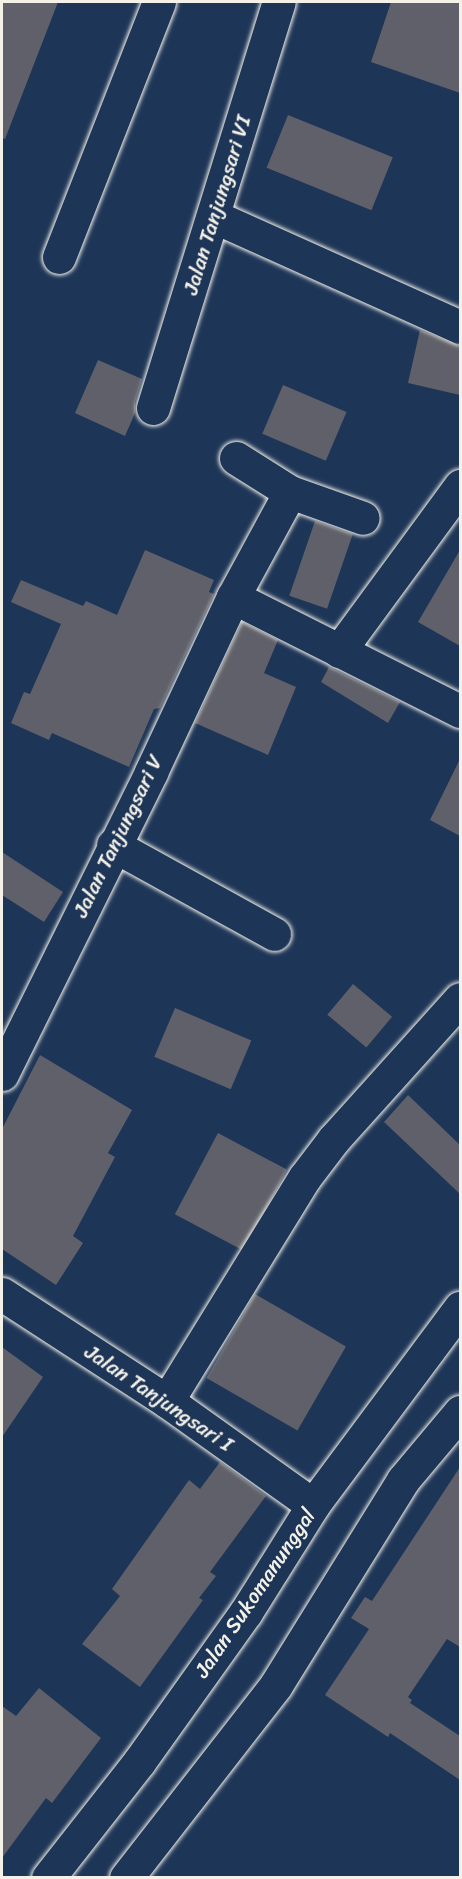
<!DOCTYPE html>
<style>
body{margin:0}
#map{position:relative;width:462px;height:1879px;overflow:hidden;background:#1d3557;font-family:Sriracha,sans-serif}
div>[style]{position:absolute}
.building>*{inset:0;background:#60606a;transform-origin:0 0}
.roads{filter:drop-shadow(0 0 2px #f4f1e8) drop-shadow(0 0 2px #f4f1e8)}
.minor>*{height:33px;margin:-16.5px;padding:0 16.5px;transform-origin:16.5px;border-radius:16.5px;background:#1d3557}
.major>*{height:33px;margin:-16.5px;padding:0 16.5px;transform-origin:16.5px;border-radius:16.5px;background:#1d3557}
span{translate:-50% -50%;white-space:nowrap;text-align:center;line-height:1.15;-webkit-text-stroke:4.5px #1d3557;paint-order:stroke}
.street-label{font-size:21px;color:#f4f1e8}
.frame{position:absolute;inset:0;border:3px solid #f4f1e8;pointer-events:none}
</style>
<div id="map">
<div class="building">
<div style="clip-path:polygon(2px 2px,58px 2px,5px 139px,2px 138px)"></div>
<div style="clip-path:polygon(391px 2px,460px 2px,460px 93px,371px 62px)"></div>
<div style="left:288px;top:115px;width:113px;height:57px;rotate:22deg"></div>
<div style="clip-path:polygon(420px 330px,460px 346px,460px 395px,408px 383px)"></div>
<div style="clip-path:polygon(98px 360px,142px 379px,135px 402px,135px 413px,125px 436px,75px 413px)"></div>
<div style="left:283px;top:385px;width:69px;height:53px;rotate:23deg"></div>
<div style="left:315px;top:521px;width:40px;height:79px;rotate:19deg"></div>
<div style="clip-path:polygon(145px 550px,214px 580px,209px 592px,214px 594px,160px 708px,154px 709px,129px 767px,52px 733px,49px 740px,11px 723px,24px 692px,30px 694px,61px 624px,11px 602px,21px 580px,83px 606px,86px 601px,117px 615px)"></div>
<div style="clip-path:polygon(460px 550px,460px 646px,418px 622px)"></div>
<div style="clip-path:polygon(242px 622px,278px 640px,264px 673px,296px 687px,268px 755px,195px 723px)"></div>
<div style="clip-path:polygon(329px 667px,400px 702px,388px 723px,321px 682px)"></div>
<div style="clip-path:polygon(460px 759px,460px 836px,430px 820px)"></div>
<div style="clip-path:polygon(2px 852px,63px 892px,44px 922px,2px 895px)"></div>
<div style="left:353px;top:984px;width:51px;height:40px;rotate:40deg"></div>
<div style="left:175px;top:1008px;width:83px;height:53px;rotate:23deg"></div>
<div style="clip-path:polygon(40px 1055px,132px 1110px,108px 1153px,115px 1157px,73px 1236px,83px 1243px,56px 1285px,2px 1249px,2px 1129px)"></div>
<div style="clip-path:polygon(408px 1095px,460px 1145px,460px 1194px,384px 1122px)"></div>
<div style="left:218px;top:1133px;width:78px;height:92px;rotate:28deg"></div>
<div style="left:255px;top:1294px;width:105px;height:97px;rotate:30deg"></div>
<div style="clip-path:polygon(2px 1347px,43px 1377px,2px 1437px)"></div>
<div style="clip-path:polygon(220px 1462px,266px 1496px,210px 1572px,216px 1576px,199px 1598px,203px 1600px,140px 1687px,82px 1644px,120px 1596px,112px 1589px,189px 1480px,200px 1489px)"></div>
<div style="clip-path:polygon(460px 1467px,460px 1647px,447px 1639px,408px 1697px,412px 1700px,410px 1703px,460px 1736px,460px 1780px,390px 1733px,388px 1737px,325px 1695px,369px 1629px,351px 1618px,365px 1597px,372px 1601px)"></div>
<div style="clip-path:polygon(39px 1688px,101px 1738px,52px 1803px,46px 1798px,2px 1858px,2px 1706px,16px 1716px)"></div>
</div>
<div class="roads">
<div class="minor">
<div style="left:213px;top:216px;width:271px;rotate:24.2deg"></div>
<div style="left:59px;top:257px;width:274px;rotate:-68.6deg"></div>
<div style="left:153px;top:408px;width:425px;rotate:-72.8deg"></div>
<div style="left:236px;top:458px;width:64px;rotate:32.2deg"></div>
<div style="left:290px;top:492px;width:77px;rotate:19.6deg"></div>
<div style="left:233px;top:597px;width:254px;rotate:26.7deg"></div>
<div style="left:339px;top:651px;width:205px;rotate:-53.7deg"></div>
<div style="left:113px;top:845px;width:184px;rotate:28.9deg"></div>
<div style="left:2px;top:1074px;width:337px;rotate:-63.7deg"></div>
<div style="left:151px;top:772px;width:193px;rotate:-64.9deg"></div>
<div style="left:233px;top:597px;width:119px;rotate:-61.5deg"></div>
<div style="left:2px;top:1294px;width:197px;rotate:33deg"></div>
<div style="left:167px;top:1401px;width:179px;rotate:35.5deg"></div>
<div style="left:167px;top:1401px;width:263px;rotate:-58.4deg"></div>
<div style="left:305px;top:1177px;width:48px;rotate:-52.7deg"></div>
<div style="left:334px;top:1139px;width:188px;rotate:-48deg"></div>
</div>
<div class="major">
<div style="left:48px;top:1878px;width:147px;rotate:-51.9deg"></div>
<div style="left:139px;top:1762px;width:184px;rotate:-54.5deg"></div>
<div style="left:246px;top:1612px;width:126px;rotate:-57.9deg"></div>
<div style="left:313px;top:1505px;width:246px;rotate:-53.3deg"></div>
<div style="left:126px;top:1878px;width:244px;rotate:-52.1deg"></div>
<div style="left:276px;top:1685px;width:241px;rotate:-58.2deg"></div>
<div style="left:403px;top:1480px;width:89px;rotate:-50deg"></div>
</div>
</div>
<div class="street-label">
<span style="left:217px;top:205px;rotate:-73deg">Jalan Tanjungsari VI</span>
<span style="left:118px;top:836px;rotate:-64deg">Jalan Tanjungsari V</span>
<span style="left:159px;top:1398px;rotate:34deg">Jalan Tanjungsari I</span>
<span style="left:255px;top:1593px;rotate:-56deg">Jalan Sukomanunggal</span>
</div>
<div class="frame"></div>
</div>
